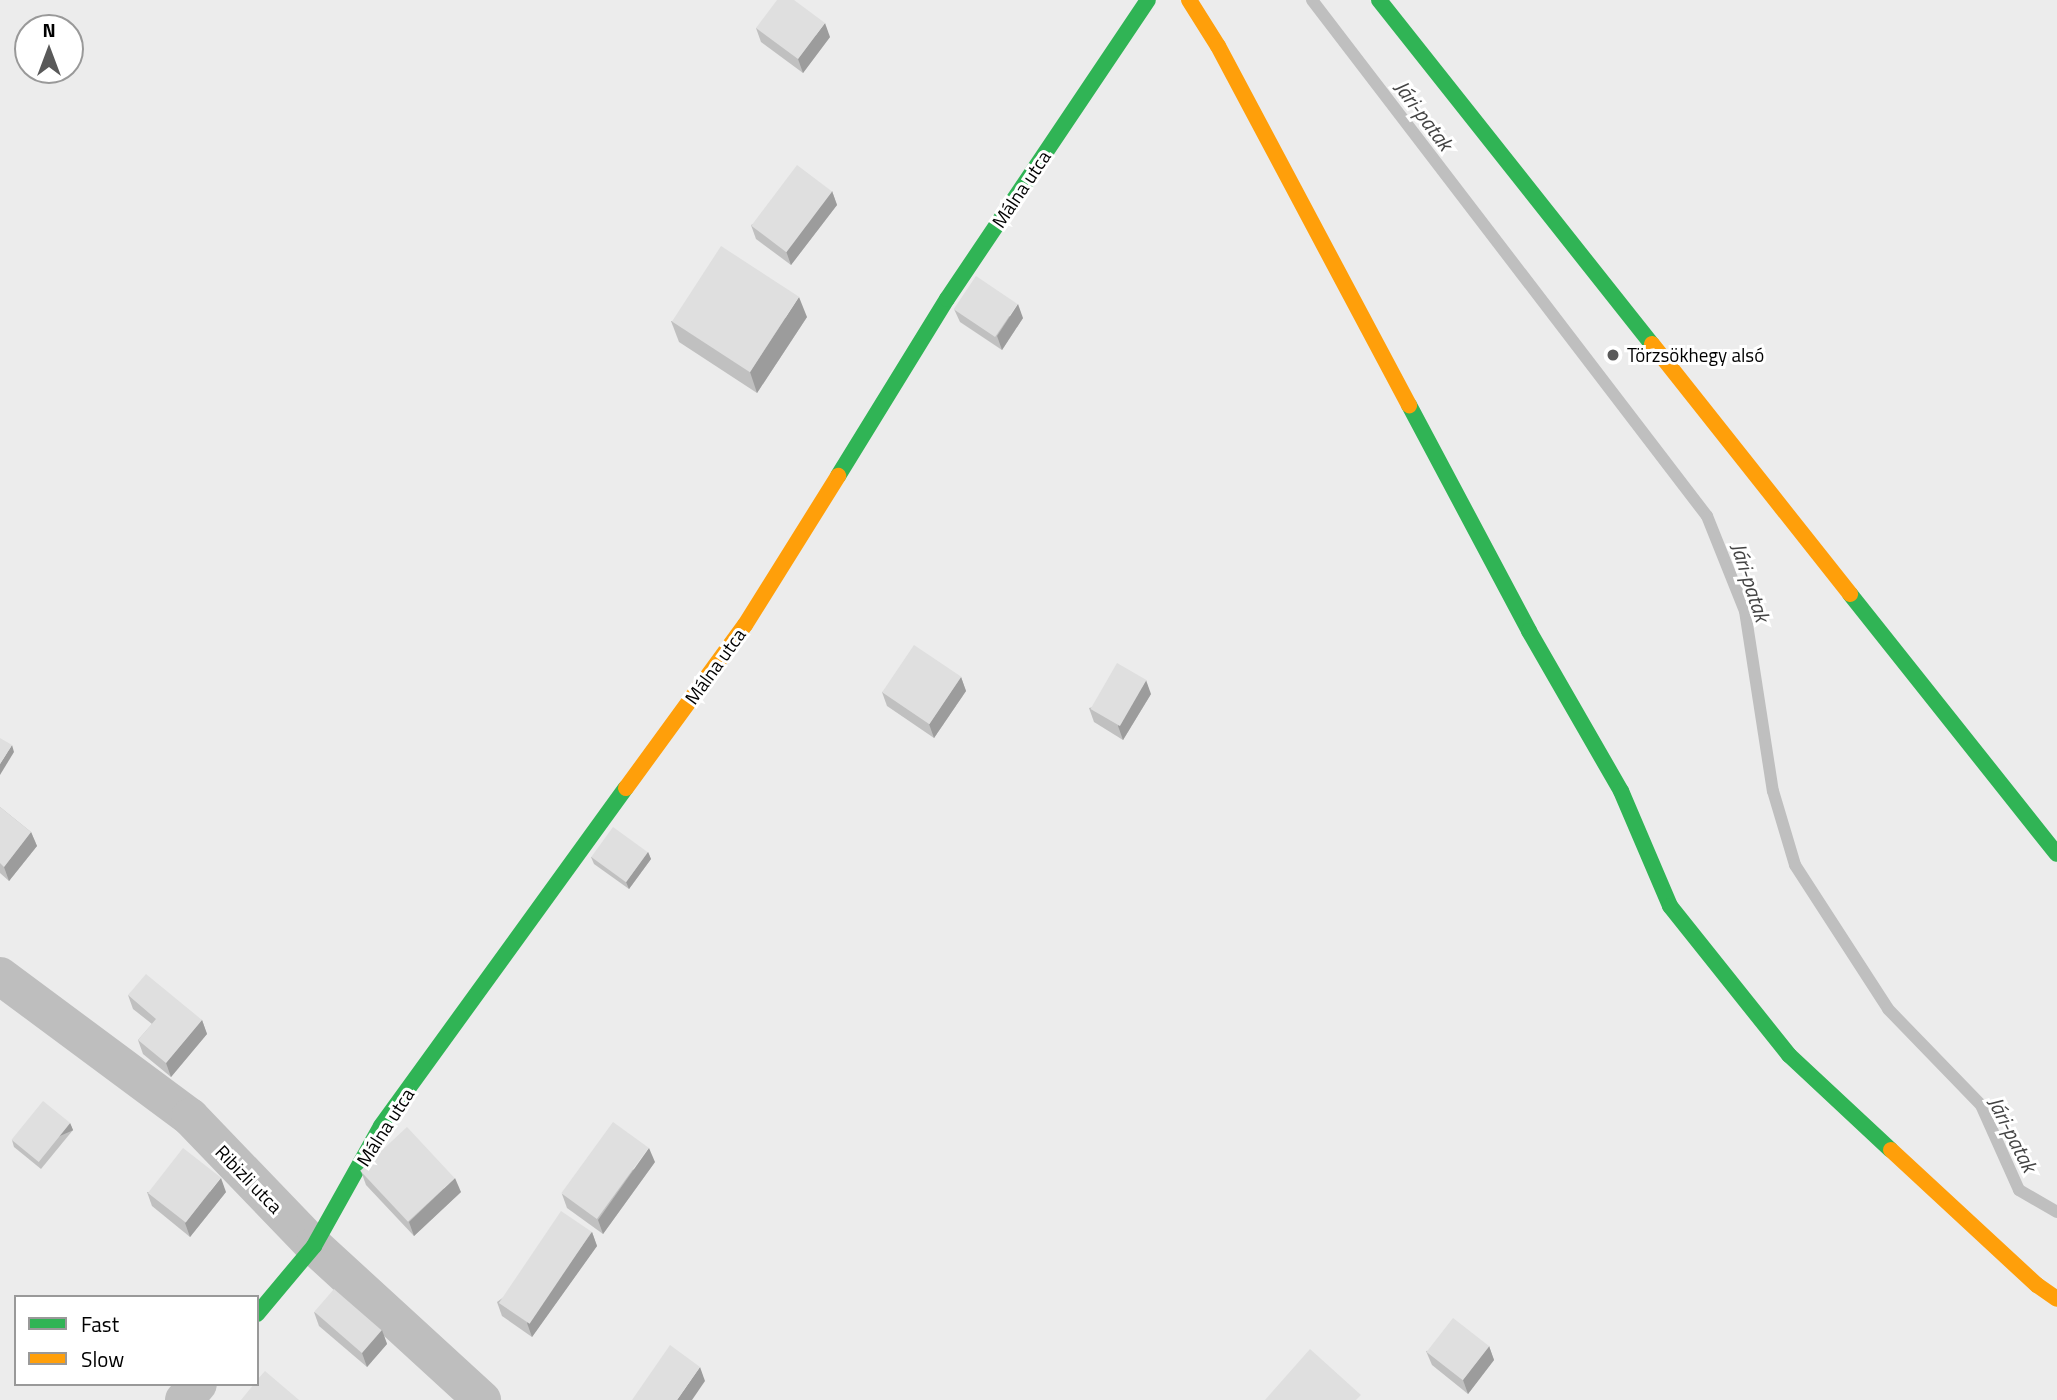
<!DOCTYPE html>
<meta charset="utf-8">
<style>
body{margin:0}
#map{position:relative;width:2057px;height:1400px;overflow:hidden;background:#fff;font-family:"Titillium Web",sans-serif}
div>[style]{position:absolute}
.green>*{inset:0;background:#ececec}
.stream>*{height:12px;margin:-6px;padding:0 6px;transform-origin:6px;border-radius:6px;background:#bfbfbf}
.street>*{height:38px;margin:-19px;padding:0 19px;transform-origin:19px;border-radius:19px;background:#bebebe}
.fast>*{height:16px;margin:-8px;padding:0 8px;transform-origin:8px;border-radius:8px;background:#30b455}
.slow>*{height:16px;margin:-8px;padding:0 8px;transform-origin:8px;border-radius:8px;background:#ff9f0a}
.wall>*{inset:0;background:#c0c0c0}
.shaded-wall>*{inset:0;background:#9c9c9c;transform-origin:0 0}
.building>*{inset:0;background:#dfdfdf;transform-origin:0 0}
.dots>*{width:19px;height:19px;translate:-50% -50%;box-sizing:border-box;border:4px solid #fff;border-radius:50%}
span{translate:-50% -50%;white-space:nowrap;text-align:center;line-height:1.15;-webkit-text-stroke:6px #fff;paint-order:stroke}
.street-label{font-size:19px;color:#000}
.poi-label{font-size:19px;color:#000}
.left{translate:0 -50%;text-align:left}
.water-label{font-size:21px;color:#444;font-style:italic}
.legend{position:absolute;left:14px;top:1295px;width:245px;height:91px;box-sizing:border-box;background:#fff;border:2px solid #999;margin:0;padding:9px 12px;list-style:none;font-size:21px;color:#000}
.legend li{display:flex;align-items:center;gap:14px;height:35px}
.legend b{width:35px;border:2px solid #999}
.north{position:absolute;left:14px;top:14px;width:70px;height:70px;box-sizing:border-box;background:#fff;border:2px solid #999;border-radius:50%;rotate:0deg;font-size:19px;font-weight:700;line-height:28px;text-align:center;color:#000}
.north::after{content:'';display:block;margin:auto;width:24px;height:32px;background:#595959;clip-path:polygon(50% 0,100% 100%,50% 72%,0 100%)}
</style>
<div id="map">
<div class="green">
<div style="clip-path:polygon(evenodd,0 0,2057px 0,2057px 1400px,0 1400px,0 0,28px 28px,70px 28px,70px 70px,28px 70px,28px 28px,0 0,16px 1297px,257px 1297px,257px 1384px,16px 1384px,16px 1297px)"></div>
</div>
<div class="stream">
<div style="left:1312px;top:0;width:650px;rotate:52.57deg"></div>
<div style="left:1707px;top:516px;width:102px;rotate:68.2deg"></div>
<div style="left:1745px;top:611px;width:182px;rotate:81.2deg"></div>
<div style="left:1773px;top:791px;width:77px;rotate:73.4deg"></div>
<div style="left:1795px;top:865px;width:171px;rotate:57.1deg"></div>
<div style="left:1888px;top:1009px;width:134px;rotate:45.9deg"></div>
<div style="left:1981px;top:1105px;width:93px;rotate:65.9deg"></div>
<div style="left:2019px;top:1190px;width:44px;rotate:30.1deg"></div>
</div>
<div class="street">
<div style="left:0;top:976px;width:237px;rotate:36.6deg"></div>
<div style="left:190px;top:1117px;width:179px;rotate:46.1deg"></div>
<div style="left:314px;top:1246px;width:228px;rotate:42.5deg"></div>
<div style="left:184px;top:1400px;width:21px;rotate:-49deg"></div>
</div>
<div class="fast">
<div style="left:1379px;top:0;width:439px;rotate:51.6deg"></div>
<div style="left:1409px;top:405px;width:256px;rotate:62deg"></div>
<div style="left:1529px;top:631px;width:185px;rotate:60.1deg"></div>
<div style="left:1621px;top:791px;width:125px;rotate:66.9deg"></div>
<div style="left:1670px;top:906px;width:191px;rotate:51.4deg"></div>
<div style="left:1789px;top:1055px;width:139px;rotate:43deg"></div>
<div style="left:838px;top:476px;width:208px;rotate:-58.4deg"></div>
<div style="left:947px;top:299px;width:360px;rotate:-56.1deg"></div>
<div style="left:1850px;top:594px;width:332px;rotate:51.5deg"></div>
<div style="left:257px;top:1314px;width:89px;rotate:-50deg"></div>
<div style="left:314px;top:1246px;width:137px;rotate:-60.8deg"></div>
<div style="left:381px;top:1126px;width:417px;rotate:-54.1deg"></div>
</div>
<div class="slow">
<div style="left:1189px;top:0;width:54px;rotate:57.8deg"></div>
<div style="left:1218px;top:46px;width:407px;rotate:62deg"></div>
<div style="left:1652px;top:344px;width:319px;rotate:51.6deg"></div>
<div style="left:626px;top:788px;width:202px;rotate:-53.9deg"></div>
<div style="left:745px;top:625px;width:176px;rotate:-58deg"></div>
<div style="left:1891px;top:1150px;width:199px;rotate:42.8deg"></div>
<div style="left:2037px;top:1285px;width:24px;rotate:35deg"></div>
</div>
<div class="wall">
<div style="clip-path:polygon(756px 28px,830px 37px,803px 73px,761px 42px)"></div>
<div style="clip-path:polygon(832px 191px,837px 205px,791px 265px,756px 239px,751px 225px)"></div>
<div style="clip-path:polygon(954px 309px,1023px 318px,1002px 350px,960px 322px)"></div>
<div style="clip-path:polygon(807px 317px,757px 393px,679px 342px,671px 321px)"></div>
<div style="clip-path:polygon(961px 677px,966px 691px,934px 738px,887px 706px,882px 692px)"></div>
<div style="clip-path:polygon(1151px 694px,1123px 740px,1094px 722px,1089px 708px)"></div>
<div style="clip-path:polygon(0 807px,31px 832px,37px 846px,9px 881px,0 873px)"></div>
<div style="clip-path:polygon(648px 852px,651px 859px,629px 889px,594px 864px,591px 857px)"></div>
<div style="clip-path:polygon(128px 995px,202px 1020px,207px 1034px,171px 1077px,143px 1054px,138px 1040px,152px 1024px,133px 1009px)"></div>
<div style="clip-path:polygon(70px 1123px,73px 1130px,41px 1169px,14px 1147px,12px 1140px)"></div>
<div style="clip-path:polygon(655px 1162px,603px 1234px,567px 1208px,562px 1194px)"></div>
<div style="clip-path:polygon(361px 1171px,461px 1192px,414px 1236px,366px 1185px)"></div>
<div style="clip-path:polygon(147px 1192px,226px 1192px,190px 1237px,152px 1206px)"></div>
<div style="clip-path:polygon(592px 1232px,597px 1246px,532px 1337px,502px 1316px,497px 1302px)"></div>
<div style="clip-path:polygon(314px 1312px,382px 1330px,387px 1344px,367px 1367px,319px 1326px)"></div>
<div style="clip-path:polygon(1489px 1346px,1494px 1360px,1468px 1394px,1432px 1365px,1426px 1351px)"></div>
</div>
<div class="shaded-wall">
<div style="clip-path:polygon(825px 23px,830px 37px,803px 73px,798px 59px)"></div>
<div style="clip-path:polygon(832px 191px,837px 205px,791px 265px,786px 251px)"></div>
<div style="clip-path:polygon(799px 297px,807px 317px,757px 393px,750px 372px)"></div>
<div style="clip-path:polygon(1018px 304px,1023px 318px,1002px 350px,997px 336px)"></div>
<div style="clip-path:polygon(961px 677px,966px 691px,934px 738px,929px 724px)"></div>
<div style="clip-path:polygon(1146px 680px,1151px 694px,1123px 740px,1118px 726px)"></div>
<div style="clip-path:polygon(12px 745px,14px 752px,0 775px,0 764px)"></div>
<div style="clip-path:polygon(31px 832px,37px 846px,9px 881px,4px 867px)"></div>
<div style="clip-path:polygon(648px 852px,651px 859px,629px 889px,626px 882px)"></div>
<div style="clip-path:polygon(202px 1020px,207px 1034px,171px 1077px,166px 1063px)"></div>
<div style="left:70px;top:1123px;width:8px;height:50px;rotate:67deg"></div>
<div style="clip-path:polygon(649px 1148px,655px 1162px,603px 1234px,598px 1220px)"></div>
<div style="clip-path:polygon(221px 1178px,226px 1192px,190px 1237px,185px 1223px)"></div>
<div style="clip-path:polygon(455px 1178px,461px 1192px,414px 1236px,409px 1222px)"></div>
<div style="clip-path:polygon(592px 1232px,597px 1246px,532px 1337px,527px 1323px)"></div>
<div style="clip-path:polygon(382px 1330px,387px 1344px,367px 1367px,362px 1353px)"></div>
<div style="clip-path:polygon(1489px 1346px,1494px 1360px,1468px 1394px,1463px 1380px)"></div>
<div style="clip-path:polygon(700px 1367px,705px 1381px,692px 1400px,677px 1400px)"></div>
</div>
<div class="building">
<div style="clip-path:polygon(777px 0,794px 0,825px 23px,798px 59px,756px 28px)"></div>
<div style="left:797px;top:165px;width:44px;height:76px;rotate:37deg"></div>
<div style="left:721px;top:246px;width:93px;height:90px;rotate:33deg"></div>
<div style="left:976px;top:276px;width:50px;height:40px;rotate:34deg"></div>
<div style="left:914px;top:645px;width:57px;height:57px;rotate:34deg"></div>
<div style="left:1117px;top:663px;width:34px;height:53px;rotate:30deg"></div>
<div style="clip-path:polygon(0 738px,12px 745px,0 764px)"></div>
<div style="clip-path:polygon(0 807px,31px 832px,4px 867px,0 863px)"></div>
<div style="left:613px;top:827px;width:43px;height:37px;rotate:36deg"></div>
<div style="clip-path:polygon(146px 974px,202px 1020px,166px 1063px,138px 1040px,156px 1019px,128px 995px)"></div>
<div style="left:43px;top:1101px;width:35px;height:50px;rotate:39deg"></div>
<div style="left:613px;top:1122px;width:44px;height:88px;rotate:36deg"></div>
<div style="left:407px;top:1127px;width:70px;height:64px;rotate:47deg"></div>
<div style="left:183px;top:1148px;width:48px;height:57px;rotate:38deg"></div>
<div style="left:561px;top:1211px;width:37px;height:111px;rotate:34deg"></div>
<div style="left:334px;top:1289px;width:63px;height:30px;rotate:41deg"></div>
<div style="left:1453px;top:1318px;width:46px;height:43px;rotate:38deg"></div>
<div style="clip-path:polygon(670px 1345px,700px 1367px,677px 1400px,632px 1400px)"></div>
<div style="clip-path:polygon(1310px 1349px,1361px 1395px,1356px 1400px,1265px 1400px)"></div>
<div style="clip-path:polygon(265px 1371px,299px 1400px,241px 1400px,254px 1384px,257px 1384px,257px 1380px)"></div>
</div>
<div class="dots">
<div style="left:1613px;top:355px;background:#595959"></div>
</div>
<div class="street-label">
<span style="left:1021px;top:189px;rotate:-56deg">Málna utca</span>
<span style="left:715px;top:666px;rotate:-54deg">Málna utca</span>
<span style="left:385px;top:1127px;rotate:-57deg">Málna utca</span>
<span style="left:249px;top:1179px;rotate:46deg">Ribizli utca</span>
</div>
<div class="poi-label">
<span class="left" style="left:1627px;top:355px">Törzsökhegy alsó</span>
</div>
<div class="water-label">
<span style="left:1424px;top:115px;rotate:53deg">Jári-patak</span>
<span style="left:1751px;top:582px;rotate:72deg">Jári-patak</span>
<span style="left:2013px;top:1134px;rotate:63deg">Jári-patak</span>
</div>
<ul class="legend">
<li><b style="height:9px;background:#30b455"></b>Fast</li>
<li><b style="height:9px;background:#ff9f0a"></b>Slow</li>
</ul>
<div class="north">N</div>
</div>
